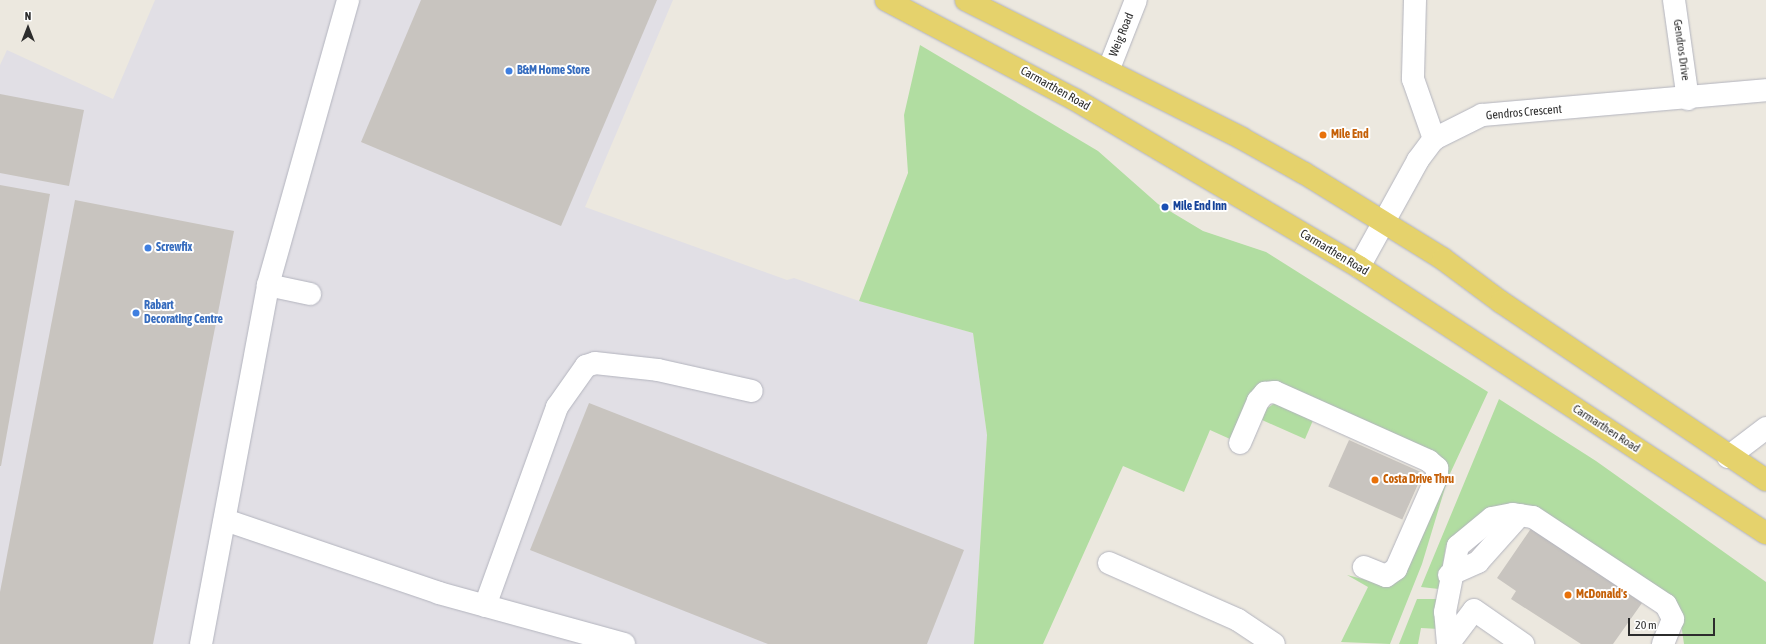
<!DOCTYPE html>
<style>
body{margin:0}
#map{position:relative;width:1766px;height:644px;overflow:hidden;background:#ece8df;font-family:"Asap Condensed",sans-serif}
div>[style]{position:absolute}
.industrial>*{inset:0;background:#e1dfe5}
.green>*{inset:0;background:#b1dda1}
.building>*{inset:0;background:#c8c4bf;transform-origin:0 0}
.roads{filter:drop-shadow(0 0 1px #b3b4be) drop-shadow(0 0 1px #b3b4be)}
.minor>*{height:22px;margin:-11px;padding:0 11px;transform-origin:11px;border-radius:11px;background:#fff}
.major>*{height:22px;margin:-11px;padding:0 11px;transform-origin:11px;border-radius:11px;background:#e5d26c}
.dots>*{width:11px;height:11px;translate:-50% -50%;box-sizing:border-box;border:2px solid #fff;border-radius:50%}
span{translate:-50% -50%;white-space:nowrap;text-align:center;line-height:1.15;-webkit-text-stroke:4px #fff;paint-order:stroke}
.street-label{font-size:12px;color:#2c2c2c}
.shop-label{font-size:12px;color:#366cbe;font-weight:700}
.left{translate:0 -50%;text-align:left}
.food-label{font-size:12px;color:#c56008;font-weight:700}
.transit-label{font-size:12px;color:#164399;font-weight:700}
.north{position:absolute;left:8px;top:8px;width:40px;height:40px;-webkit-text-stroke:3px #fff;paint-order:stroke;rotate:0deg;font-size:11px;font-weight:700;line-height:16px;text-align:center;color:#2c2c2c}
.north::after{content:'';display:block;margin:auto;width:14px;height:18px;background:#2c2c2c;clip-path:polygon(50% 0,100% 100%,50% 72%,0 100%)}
.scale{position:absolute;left:1628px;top:618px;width:87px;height:18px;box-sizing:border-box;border:2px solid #2c2c2c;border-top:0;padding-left:5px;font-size:12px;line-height:14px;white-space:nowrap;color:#2c2c2c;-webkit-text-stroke:3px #fff;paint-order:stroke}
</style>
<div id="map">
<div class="industrial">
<div style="clip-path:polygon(155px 0,673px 0,585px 207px,787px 280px,794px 278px,859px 301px,973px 333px,987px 435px,974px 644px,0 644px,0 65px,7px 50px,113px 99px)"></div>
</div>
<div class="green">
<div style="clip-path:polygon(920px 45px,1098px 151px,1158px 204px,1203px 231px,1266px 252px,1488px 392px,1448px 478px,1422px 564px,1390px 644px,1341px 642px,1368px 587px,1347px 575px,1382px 584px,1408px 564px,1448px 478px,1443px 463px,1276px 383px,1230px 439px,1210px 430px,1184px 492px,1123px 466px,1043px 644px,974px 644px,987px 435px,973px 333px,859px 301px,908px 173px,904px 115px)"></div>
<div style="clip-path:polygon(1499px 399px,1596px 461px,1766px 582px,1766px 644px,1684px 644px,1680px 617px,1536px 511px,1479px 516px,1446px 545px,1439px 589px,1421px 587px)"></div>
<div style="clip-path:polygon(1275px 403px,1314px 418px,1305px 439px,1262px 420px,1266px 409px)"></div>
<div style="clip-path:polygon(1417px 599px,1439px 599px,1439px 629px,1421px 628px,1418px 644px,1399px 644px)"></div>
</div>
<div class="building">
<div style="clip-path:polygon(421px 0,657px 0,561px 226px,361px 142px)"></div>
<div style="clip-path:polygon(0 94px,84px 110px,69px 186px,0 173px)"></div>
<div style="clip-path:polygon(0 185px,50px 194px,1px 466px,0 466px)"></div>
<div style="clip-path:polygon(75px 200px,234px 231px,153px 644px,0 644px,0 592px)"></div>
<div style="clip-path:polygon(589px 403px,964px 550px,927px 644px,768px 644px,530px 550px)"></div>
<div style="left:1349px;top:440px;width:81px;height:51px;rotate:24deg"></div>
<div style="clip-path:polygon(1532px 527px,1642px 603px,1613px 644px,1581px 644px,1511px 599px,1516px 591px,1497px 578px)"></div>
</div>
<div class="roads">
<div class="minor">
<div style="left:1415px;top:0;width:79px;rotate:91.5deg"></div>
<div style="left:1413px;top:79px;width:64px;rotate:70.7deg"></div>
<div style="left:1674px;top:0;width:100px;rotate:82deg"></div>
<div style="left:1108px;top:71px;width:76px;rotate:-68.5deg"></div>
<div style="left:1359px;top:267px;width:122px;rotate:-61.1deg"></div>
<div style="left:1418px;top:160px;width:26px;rotate:-53deg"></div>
<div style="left:1434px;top:139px;width:54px;rotate:-26.6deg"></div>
<div style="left:1482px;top:115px;width:285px;rotate:-5deg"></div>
<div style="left:268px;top:285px;width:43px;rotate:12.1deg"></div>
<div style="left:1240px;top:443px;width:46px;rotate:-66.8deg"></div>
<div style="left:1258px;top:401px;width:11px;rotate:-49deg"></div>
<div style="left:1265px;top:393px;width:10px;rotate:-6deg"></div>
<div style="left:1275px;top:392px;width:169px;rotate:24.1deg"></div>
<div style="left:1429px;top:461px;width:11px;rotate:41deg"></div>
<div style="left:1437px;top:468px;width:8px;rotate:90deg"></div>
<div style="left:1437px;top:476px;width:102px;rotate:113.8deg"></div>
<div style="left:1396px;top:569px;width:12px;rotate:145deg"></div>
<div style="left:1386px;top:576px;width:24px;rotate:-158deg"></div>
<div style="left:1728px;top:457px;width:48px;rotate:-37.3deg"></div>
<div style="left:225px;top:520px;width:226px;rotate:18.8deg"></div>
<div style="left:439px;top:593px;width:192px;rotate:15.4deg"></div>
<div style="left:1109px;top:563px;width:141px;rotate:23.8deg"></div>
<div style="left:1238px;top:620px;width:43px;rotate:33.7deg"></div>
<div style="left:1449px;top:575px;width:32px;rotate:-24deg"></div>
<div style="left:1478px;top:562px;width:63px;rotate:-48.2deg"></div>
<div style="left:485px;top:606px;width:212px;rotate:-70.1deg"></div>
<div style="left:557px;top:407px;width:50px;rotate:-54.7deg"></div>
<div style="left:586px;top:366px;width:9px;rotate:-18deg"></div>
<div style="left:595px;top:363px;width:63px;rotate:6.3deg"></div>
<div style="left:658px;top:370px;width:96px;rotate:12.6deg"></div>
<div style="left:1449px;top:643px;width:41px;rotate:-52.9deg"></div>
<div style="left:1474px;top:610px;width:60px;rotate:34.8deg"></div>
<div style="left:201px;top:644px;width:365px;rotate:-79.4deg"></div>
<div style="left:268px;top:285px;width:296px;rotate:-74.3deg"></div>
<div style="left:1448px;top:644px;width:32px;rotate:-95deg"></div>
<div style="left:1445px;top:612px;width:67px;rotate:-78.9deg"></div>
<div style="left:1458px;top:546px;width:44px;rotate:-39.5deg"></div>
<div style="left:1492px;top:518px;width:21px;rotate:-11deg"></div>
<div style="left:1513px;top:514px;width:20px;rotate:9deg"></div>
<div style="left:1533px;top:517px;width:159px;rotate:33.5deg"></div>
<div style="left:1666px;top:605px;width:16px;rotate:63deg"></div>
<div style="left:1673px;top:619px;width:27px;rotate:112deg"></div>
</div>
<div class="major">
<div style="left:886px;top:0;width:212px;rotate:27.8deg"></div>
<div style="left:1074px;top:99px;width:331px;rotate:30.5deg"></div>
<div style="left:1359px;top:267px;width:486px;rotate:33.2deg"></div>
<div style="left:966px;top:0;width:308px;rotate:26.6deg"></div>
<div style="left:1241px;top:138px;width:72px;rotate:29.1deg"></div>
<div style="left:1304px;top:173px;width:163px;rotate:31.7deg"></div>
<div style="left:1443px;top:259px;width:72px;rotate:36.6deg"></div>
<div style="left:1501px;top:302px;width:319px;rotate:33.9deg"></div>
</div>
</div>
<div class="dots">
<div style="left:509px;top:71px;background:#3f7fe0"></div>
<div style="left:1323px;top:135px;background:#e8710a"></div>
<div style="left:1165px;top:207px;background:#1a4fb4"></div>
<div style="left:148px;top:248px;background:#3f7fe0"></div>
<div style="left:136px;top:313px;background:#3f7fe0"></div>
<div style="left:1375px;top:480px;background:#e8710a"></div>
<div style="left:1568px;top:595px;background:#e8710a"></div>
</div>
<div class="street-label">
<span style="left:1122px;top:35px;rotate:-68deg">Weig Road</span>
<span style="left:1681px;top:50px;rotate:82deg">Gendros Drive</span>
<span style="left:1055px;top:89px;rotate:29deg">Carmarthen Road</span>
<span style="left:1524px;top:113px;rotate:-5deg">Gendros Crescent</span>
<span style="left:1334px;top:253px;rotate:31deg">Carmarthen Road</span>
<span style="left:1606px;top:429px;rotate:33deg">Carmarthen Road</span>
</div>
<div class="shop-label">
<span class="left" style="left:517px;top:71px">B&amp;M Home Store</span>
<span class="left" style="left:156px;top:248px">Screwfix</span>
<span class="left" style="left:144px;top:313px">Rabart<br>Decorating Centre</span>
</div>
<div class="food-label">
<span class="left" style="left:1331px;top:135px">Mile End</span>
<span class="left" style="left:1383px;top:480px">Costa Drive Thru</span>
<span class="left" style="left:1576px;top:595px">McDonald's</span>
</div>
<div class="transit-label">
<span class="left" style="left:1173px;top:207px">Mile End Inn</span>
</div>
<div class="north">N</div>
<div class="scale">20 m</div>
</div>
